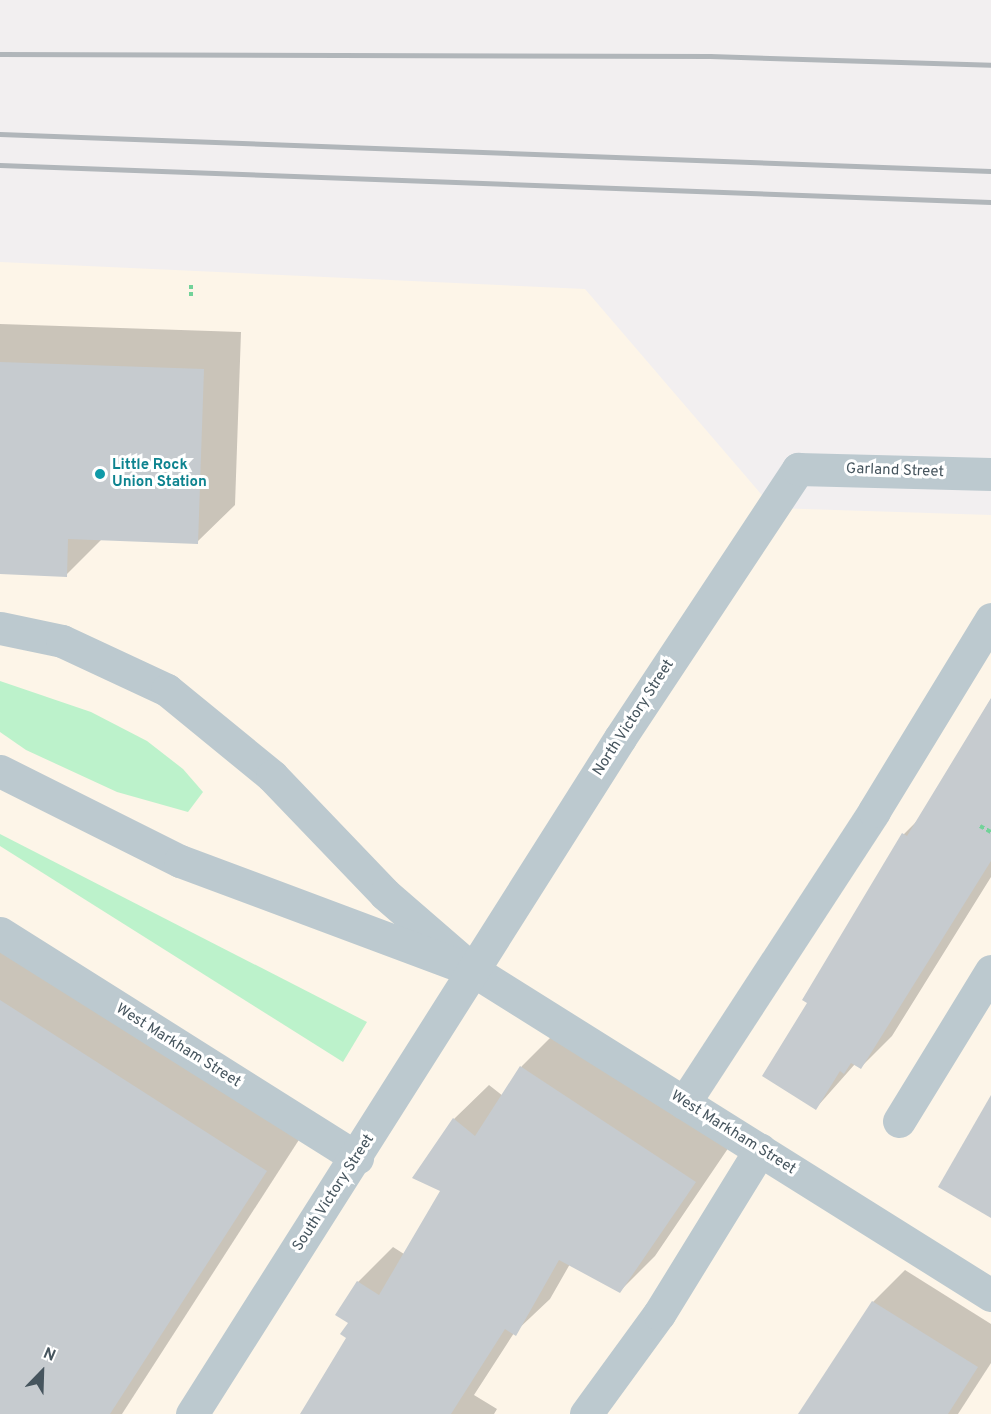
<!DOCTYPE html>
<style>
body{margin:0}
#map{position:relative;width:991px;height:1414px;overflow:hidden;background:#f2eff0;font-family:Overpass,sans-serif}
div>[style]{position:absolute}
.commercial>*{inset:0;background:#fdf5e8}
.green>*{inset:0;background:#bcf2cb}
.shadow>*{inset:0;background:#0003}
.building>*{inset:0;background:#c6cbcf}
.path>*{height:4px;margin-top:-2px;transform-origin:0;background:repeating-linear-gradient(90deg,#72d299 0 4.5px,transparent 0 7.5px)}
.minor>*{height:33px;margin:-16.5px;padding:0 16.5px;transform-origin:16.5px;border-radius:16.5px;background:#bcc9cf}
.rail>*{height:4.5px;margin:-2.25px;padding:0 2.25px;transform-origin:2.25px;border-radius:2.25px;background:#b1b6ba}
.dots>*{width:16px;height:16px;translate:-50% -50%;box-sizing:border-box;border:3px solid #fff;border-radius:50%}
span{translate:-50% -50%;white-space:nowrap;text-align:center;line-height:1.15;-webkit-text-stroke:6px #fff;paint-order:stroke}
.culture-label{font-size:15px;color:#0d838f;font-weight:700}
.left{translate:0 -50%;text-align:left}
.street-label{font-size:15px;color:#46555e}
.north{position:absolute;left:12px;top:1342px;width:60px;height:60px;-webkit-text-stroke:4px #fff;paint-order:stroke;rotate:23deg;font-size:16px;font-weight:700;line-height:24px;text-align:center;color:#46555e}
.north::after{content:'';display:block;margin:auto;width:21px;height:27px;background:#46555e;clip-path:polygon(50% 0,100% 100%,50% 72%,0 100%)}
</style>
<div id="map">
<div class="commercial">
<div style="clip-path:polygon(0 262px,585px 289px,773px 508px,991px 515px,991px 1414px,0 1414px)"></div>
</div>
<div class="green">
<div style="clip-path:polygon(0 681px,91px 712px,147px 741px,183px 769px,203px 792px,188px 812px,117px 792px,26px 750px,0 732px)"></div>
<div style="clip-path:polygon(0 834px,367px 1022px,343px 1062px,0 846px)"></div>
</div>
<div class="shadow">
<div style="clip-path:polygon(0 324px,241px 332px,235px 505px,197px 542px,102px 539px,66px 575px,0 572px)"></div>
<div style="clip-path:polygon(991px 699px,991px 877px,892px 1036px,861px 1067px,855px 1064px,816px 1108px,809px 1002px,904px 834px,919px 819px)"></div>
<div style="clip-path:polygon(0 937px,304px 1132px,122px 1414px,0 1414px)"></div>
<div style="clip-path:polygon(556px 1032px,729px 1147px,655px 1256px,620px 1291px,570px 1264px,550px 1299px,514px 1333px,474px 1395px,497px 1409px,494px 1414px,302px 1414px,348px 1338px,358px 1282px,393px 1247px,404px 1254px,443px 1190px,454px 1119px,489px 1085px,503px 1096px,522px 1066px)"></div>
<div style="clip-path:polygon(905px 1270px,991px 1324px,991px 1363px,958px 1414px,799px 1414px,873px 1302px)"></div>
</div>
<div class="building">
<div style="clip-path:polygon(0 362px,204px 369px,198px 544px,68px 539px,67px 577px,0 574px)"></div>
<div style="clip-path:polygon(991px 698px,991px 861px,861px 1069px,851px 1063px,844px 1074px,840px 1071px,816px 1110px,762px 1076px,807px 1003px,802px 1000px,902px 833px,907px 836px)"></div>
<div style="clip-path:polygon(0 1000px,267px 1171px,110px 1414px,0 1414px)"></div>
<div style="clip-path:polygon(520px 1066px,696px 1182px,620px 1293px,559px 1260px,516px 1336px,505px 1329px,451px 1414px,300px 1414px,346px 1338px,340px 1334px,348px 1323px,335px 1315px,357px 1281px,379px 1295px,440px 1191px,412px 1178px,453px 1118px,475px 1136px)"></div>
<div style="clip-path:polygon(991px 1095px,991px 1218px,938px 1187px)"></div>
<div style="clip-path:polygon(872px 1301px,978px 1367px,948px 1414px,798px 1414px)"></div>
</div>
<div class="path">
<div style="left:191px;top:296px;width:11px;rotate:-90deg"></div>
<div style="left:980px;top:826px;width:13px;rotate:29deg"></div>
</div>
<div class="minor">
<div style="left:0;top:628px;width:63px;rotate:11.8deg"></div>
<div style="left:62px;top:641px;width:116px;rotate:25deg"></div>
<div style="left:167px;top:690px;width:136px;rotate:39.3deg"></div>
<div style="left:272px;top:776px;width:163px;rotate:46.2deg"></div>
<div style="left:385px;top:894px;width:118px;rotate:40.9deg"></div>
<div style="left:474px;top:971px;width:610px;rotate:32.08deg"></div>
<div style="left:0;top:771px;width:201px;rotate:26.6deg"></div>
<div style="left:180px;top:861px;width:291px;rotate:20.5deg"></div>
<div style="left:0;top:933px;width:422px;rotate:32.2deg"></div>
<div style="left:684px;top:1103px;width:348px;rotate:-56.9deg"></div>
<div style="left:874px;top:811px;width:225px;rotate:-58.6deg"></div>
<div style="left:899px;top:1121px;width:176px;rotate:-58.5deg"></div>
<div style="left:192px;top:1414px;width:800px;rotate:-57.66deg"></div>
<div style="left:620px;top:738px;width:323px;rotate:-56.5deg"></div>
<div style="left:798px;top:469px;width:193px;rotate:1.5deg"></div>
<div style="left:586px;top:1414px;width:124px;rotate:-53.9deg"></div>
<div style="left:659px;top:1314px;width:193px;rotate:-58.4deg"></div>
</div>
<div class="rail">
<div style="left:0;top:54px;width:710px;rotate:0.16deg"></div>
<div style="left:710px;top:56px;width:281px;rotate:1.8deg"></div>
<div style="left:0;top:134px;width:992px;rotate:2.14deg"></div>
<div style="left:0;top:165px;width:992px;rotate:2.14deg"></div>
</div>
<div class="dots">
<div style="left:100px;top:474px;background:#0f9aa8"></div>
</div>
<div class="culture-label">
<span class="left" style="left:112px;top:474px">Little Rock<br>Union Station</span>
</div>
<div class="street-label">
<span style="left:895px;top:471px;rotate:2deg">Garland Street</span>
<span style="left:634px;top:718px;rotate:-57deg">North Victory Street</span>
<span style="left:178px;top:1046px;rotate:32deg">West Markham Street</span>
<span style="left:733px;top:1133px;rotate:32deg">West Markham Street</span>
<span style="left:334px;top:1193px;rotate:-57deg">South Victory Street</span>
</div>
<div class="north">N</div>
</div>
